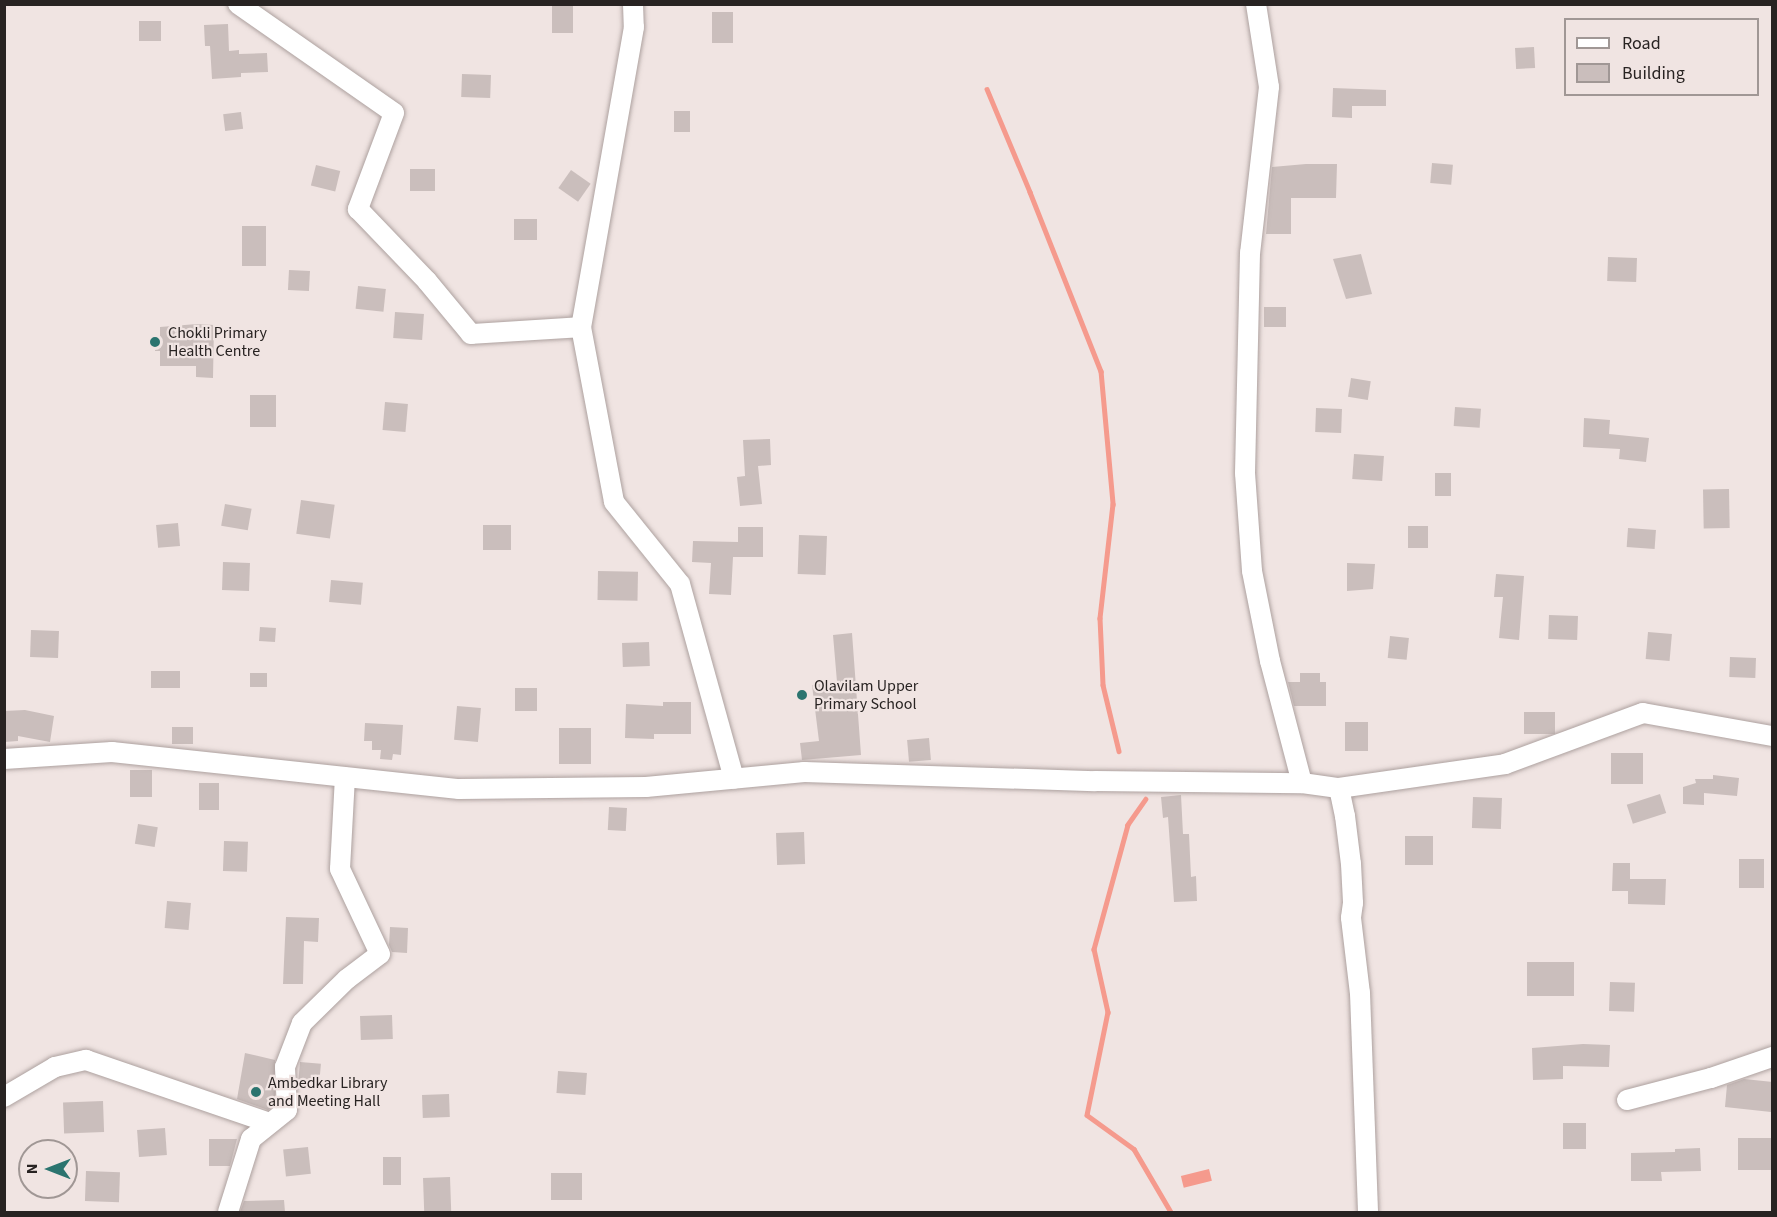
<!DOCTYPE html>
<style>
body{margin:0}
#map{position:relative;width:1777px;height:1217px;overflow:hidden;background:#f0e4e2;font-family:"Source Sans 3",sans-serif}
div>[style]{position:absolute}
.water>*{inset:0;background:#f59a8d;transform-origin:0 0}
.stream>*{height:4.5px;margin:-2.25px;padding:0 2.25px;transform-origin:2.25px;border-radius:2.25px;background:#f59a8d}
.building>*{inset:0;background:#cabebc;transform-origin:0 0}
.roads{filter:drop-shadow(0 0 2px #ada19f) drop-shadow(0 0 2px #ada19f)}
.minor>*{height:20px;margin:-10px;padding:0 10px;transform-origin:10px;border-radius:10px;background:#fff}
.dots>*{width:16px;height:16px;translate:-50% -50%;box-sizing:border-box;border:3px solid #f0e4e2;border-radius:50%}
span{translate:-50% -50%;white-space:nowrap;text-align:center;line-height:1.15;-webkit-text-stroke:4.5px #f0e4e2;paint-order:stroke}
.poi-label{font-size:16px;color:#282322}
.left{translate:0 -50%;text-align:left}
.frame{position:absolute;inset:0;border:6px solid #282322;pointer-events:none}
.legend{position:absolute;left:1564px;top:18px;width:195px;height:78px;box-sizing:border-box;background:#f0e4e2;border:2px solid #a09795;margin:0;padding:8px 10px;list-style:none;font-size:18px;color:#282322}
.legend li{display:flex;align-items:center;gap:12px;height:30px}
.legend b{width:30px;border:2px solid #a09795}
.north{position:absolute;left:18px;top:1139px;width:60px;height:60px;box-sizing:border-box;background:#f0e4e2;border:2px solid #a09795;border-radius:50%;rotate:270deg;font-size:16px;font-weight:700;line-height:24px;text-align:center;color:#282322}
.north::after{content:'';display:block;margin:auto;width:21px;height:27px;background:#2b746f;clip-path:polygon(50% 0,100% 100%,50% 72%,0 100%)}
</style>
<div id="map">
<div class="water">
<div style="left:1209px;top:1169px;width:12px;height:29px;rotate:76deg"></div>
</div>
<div class="stream">
<div style="left:987px;top:89px;width:112px;rotate:67.3deg"></div>
<div style="left:1030px;top:192px;width:193px;rotate:68.4deg"></div>
<div style="left:1101px;top:371px;width:134px;rotate:84.8deg"></div>
<div style="left:1113px;top:504px;width:115px;rotate:96.5deg"></div>
<div style="left:1100px;top:618px;width:67px;rotate:87.4deg"></div>
<div style="left:1103px;top:685px;width:68px;rotate:76.4deg"></div>
<div style="left:1146px;top:799px;width:32px;rotate:125deg"></div>
<div style="left:1128px;top:825px;width:129px;rotate:105.3deg"></div>
<div style="left:1094px;top:949px;width:65px;rotate:77.5deg"></div>
<div style="left:1108px;top:1012px;width:105px;rotate:101.5deg"></div>
<div style="left:1087px;top:1115px;width:58px;rotate:35.9deg"></div>
<div style="left:1134px;top:1149px;width:73px;rotate:59.6deg"></div>
</div>
<div class="building">
<div style="left:552px;top:4px;width:21px;height:29px"></div>
<div style="left:712px;top:12px;width:21px;height:31px"></div>
<div style="left:139px;top:21px;width:22px;height:20px"></div>
<div style="clip-path:polygon(228px 24px,229px 51px,239px 50px,239px 54px,267px 53px,268px 72px,241px 73px,241px 77px,212px 79px,210px 46px,205px 46px,204px 25px)"></div>
<div style="left:1534px;top:47px;width:21px;height:19px;rotate:87deg"></div>
<div style="left:462px;top:74px;width:29px;height:23px;rotate:2deg"></div>
<div style="clip-path:polygon(1333px 88px,1386px 90px,1386px 106px,1352px 106px,1352px 118px,1332px 117px)"></div>
<div style="left:674px;top:111px;width:16px;height:21px"></div>
<div style="left:241px;top:112px;width:17px;height:18px;rotate:83deg"></div>
<div style="left:1432px;top:163px;width:21px;height:20px;rotate:5deg"></div>
<div style="clip-path:polygon(1306px 164px,1337px 164px,1336px 198px,1291px 198px,1291px 234px,1266px 234px,1272px 167px)"></div>
<div style="left:316px;top:165px;width:25px;height:21px;rotate:14deg"></div>
<div style="left:410px;top:169px;width:25px;height:22px"></div>
<div style="left:571px;top:170px;width:24px;height:22px;rotate:35deg"></div>
<div style="left:537px;top:219px;width:21px;height:23px;rotate:90deg"></div>
<div style="left:242px;top:226px;width:24px;height:40px"></div>
<div style="clip-path:polygon(1361px 254px,1372px 294px,1346px 299px,1333px 259px)"></div>
<div style="left:1608px;top:257px;width:29px;height:24px;rotate:2deg"></div>
<div style="left:289px;top:270px;width:21px;height:20px;rotate:3deg"></div>
<div style="left:358px;top:286px;width:28px;height:23px;rotate:6deg"></div>
<div style="left:1264px;top:307px;width:22px;height:20px"></div>
<div style="left:395px;top:312px;width:29px;height:26px;rotate:4deg"></div>
<div style="clip-path:polygon(197px 324px,214px 325px,213px 378px,196px 377px,196px 366px,160px 366px,160px 351px,155px 351px,155px 338px,160px 338px,160px 327px)"></div>
<div style="left:1351px;top:378px;width:20px;height:19px;rotate:9deg"></div>
<div style="left:276px;top:395px;width:32px;height:26px;rotate:90deg"></div>
<div style="left:385px;top:402px;width:23px;height:28px;rotate:5deg"></div>
<div style="left:1455px;top:407px;width:26px;height:19px;rotate:4deg"></div>
<div style="left:1316px;top:408px;width:26px;height:24px;rotate:2deg"></div>
<div style="clip-path:polygon(1584px 418px,1610px 420px,1609px 434px,1649px 438px,1646px 462px,1619px 459px,1620px 449px,1583px 447px)"></div>
<div style="clip-path:polygon(770px 439px,771px 465px,758px 466px,762px 504px,740px 506px,737px 477px,745px 476px,743px 440px)"></div>
<div style="left:1354px;top:454px;width:30px;height:25px;rotate:4deg"></div>
<div style="left:1435px;top:473px;width:16px;height:23px"></div>
<div style="left:1729px;top:489px;width:39px;height:26px;rotate:89deg"></div>
<div style="left:301px;top:500px;width:34px;height:34px;rotate:8deg"></div>
<div style="left:225px;top:504px;width:27px;height:22px;rotate:10deg"></div>
<div style="left:178px;top:523px;width:23px;height:22px;rotate:85deg"></div>
<div style="left:483px;top:525px;width:28px;height:25px"></div>
<div style="left:1408px;top:526px;width:20px;height:22px"></div>
<div style="clip-path:polygon(738px 527px,763px 527px,763px 557px,733px 557px,731px 595px,709px 594px,711px 563px,692px 562px,693px 541px,738px 542px)"></div>
<div style="left:1628px;top:528px;width:28px;height:19px;rotate:4deg"></div>
<div style="left:799px;top:535px;width:28px;height:39px;rotate:2deg"></div>
<div style="left:223px;top:562px;width:27px;height:28px;rotate:2deg"></div>
<div style="clip-path:polygon(1347px 563px,1375px 564px,1373px 589px,1347px 591px)"></div>
<div style="left:598px;top:571px;width:40px;height:29px;rotate:1deg"></div>
<div style="clip-path:polygon(1496px 574px,1524px 576px,1519px 640px,1499px 638px,1503px 597px,1494px 597px)"></div>
<div style="left:331px;top:580px;width:32px;height:22px;rotate:5deg"></div>
<div style="left:1549px;top:615px;width:29px;height:24px;rotate:2deg"></div>
<div style="left:260px;top:627px;width:16px;height:14px;rotate:4deg"></div>
<div style="left:31px;top:630px;width:28px;height:27px;rotate:2deg"></div>
<div style="left:1648px;top:632px;width:24px;height:27px;rotate:5deg"></div>
<div style="clip-path:polygon(852px 633px,861px 755px,802px 760px,800px 743px,819px 741px,812px 685px,837px 682px,833px 635px)"></div>
<div style="left:1390px;top:636px;width:19px;height:22px;rotate:6deg"></div>
<div style="left:649px;top:642px;width:24px;height:27px;rotate:88deg"></div>
<div style="left:1730px;top:657px;width:26px;height:20px;rotate:2deg"></div>
<div style="left:180px;top:671px;width:17px;height:29px;rotate:90deg"></div>
<div style="left:250px;top:673px;width:17px;height:14px"></div>
<div style="clip-path:polygon(1300px 673px,1320px 673px,1320px 682px,1326px 682px,1326px 706px,1294px 706px,1288px 682px,1300px 682px)"></div>
<div style="left:515px;top:688px;width:22px;height:23px"></div>
<div style="clip-path:polygon(663px 702px,691px 702px,691px 734px,654px 734px,654px 739px,625px 738px,626px 704px,663px 706px)"></div>
<div style="left:457px;top:706px;width:24px;height:34px;rotate:5deg"></div>
<div style="clip-path:polygon(25px 710px,54px 716px,50px 742px,18px 736px,18px 741px,4px 742px,4px 711px)"></div>
<div style="left:1524px;top:712px;width:31px;height:22px"></div>
<div style="left:1345px;top:722px;width:23px;height:29px"></div>
<div style="clip-path:polygon(365px 723px,403px 725px,401px 755px,393px 754px,392px 760px,380px 759px,381px 750px,372px 750px,372px 741px,364px 741px)"></div>
<div style="left:172px;top:727px;width:21px;height:17px"></div>
<div style="left:559px;top:728px;width:32px;height:36px"></div>
<div style="left:929px;top:738px;width:22px;height:22px;rotate:85deg"></div>
<div style="left:1643px;top:753px;width:31px;height:32px;rotate:90deg"></div>
<div style="left:130px;top:770px;width:22px;height:27px"></div>
<div style="clip-path:polygon(1713px 775px,1739px 778px,1737px 796px,1704px 793px,1704px 805px,1683px 804px,1683px 787px,1696px 783px,1695px 779px,1713px 779px)"></div>
<div style="left:199px;top:783px;width:20px;height:27px"></div>
<div style="left:1660px;top:794px;width:20px;height:35px;rotate:72deg"></div>
<div style="clip-path:polygon(1181px 795px,1183px 834px,1189px 834px,1191px 877px,1196px 876px,1197px 901px,1174px 902px,1168px 817px,1163px 818px,1161px 797px)"></div>
<div style="left:1473px;top:797px;width:29px;height:31px;rotate:2deg"></div>
<div style="left:609px;top:807px;width:18px;height:23px;rotate:3deg"></div>
<div style="left:138px;top:824px;width:20px;height:20px;rotate:9deg"></div>
<div style="left:804px;top:832px;width:32px;height:28px;rotate:88deg"></div>
<div style="left:1433px;top:836px;width:29px;height:28px;rotate:90deg"></div>
<div style="left:224px;top:841px;width:24px;height:30px;rotate:2deg"></div>
<div style="left:1764px;top:859px;width:29px;height:25px;rotate:90deg"></div>
<div style="clip-path:polygon(1613px 863px,1630px 863px,1630px 879px,1666px 879px,1665px 905px,1628px 904px,1628px 891px,1612px 891px)"></div>
<div style="left:167px;top:901px;width:24px;height:27px;rotate:5deg"></div>
<div style="clip-path:polygon(286px 917px,319px 918px,318px 942px,304px 941px,303px 984px,283px 984px)"></div>
<div style="clip-path:polygon(390px 927px,408px 928px,407px 953px,392px 952px,389px 945px)"></div>
<div style="left:1527px;top:962px;width:47px;height:34px"></div>
<div style="left:1610px;top:982px;width:25px;height:29px;rotate:2deg"></div>
<div style="left:392px;top:1015px;width:24px;height:32px;rotate:88deg"></div>
<div style="clip-path:polygon(1583px 1044px,1610px 1045px,1609px 1067px,1563px 1066px,1563px 1079px,1533px 1080px,1532px 1048px)"></div>
<div style="clip-path:polygon(245px 1053px,275px 1060px,275px 1105px,268px 1110px,237px 1099px)"></div>
<div style="left:300px;top:1062px;width:21px;height:26px;rotate:5deg"></div>
<div style="left:558px;top:1071px;width:29px;height:22px;rotate:4deg"></div>
<div style="clip-path:polygon(1744px 1079px,1773px 1082px,1771px 1112px,1725px 1107px,1727px 1085px)"></div>
<div style="left:449px;top:1094px;width:23px;height:27px;rotate:88deg"></div>
<div style="left:103px;top:1101px;width:31px;height:40px;rotate:88deg"></div>
<div style="left:1563px;top:1123px;width:23px;height:26px"></div>
<div style="left:165px;top:1128px;width:27px;height:28px;rotate:86deg"></div>
<div style="left:1738px;top:1138px;width:35px;height:32px"></div>
<div style="clip-path:polygon(209px 1139px,237px 1139px,230px 1166px,209px 1166px)"></div>
<div style="left:308px;top:1147px;width:27px;height:25px;rotate:84deg"></div>
<div style="clip-path:polygon(1700px 1148px,1701px 1171px,1661px 1172px,1662px 1181px,1631px 1181px,1631px 1153px,1675px 1152px,1675px 1149px)"></div>
<div style="left:383px;top:1157px;width:18px;height:28px"></div>
<div style="left:86px;top:1171px;width:34px;height:30px;rotate:2deg"></div>
<div style="left:551px;top:1173px;width:31px;height:27px"></div>
<div style="left:450px;top:1177px;width:35px;height:27px;rotate:88deg"></div>
<div style="clip-path:polygon(284px 1200px,285px 1212px,240px 1212px,244px 1201px)"></div>
</div>
<div class="roads">
<div class="minor">
<div style="left:238px;top:4px;width:190px;rotate:34.9deg"></div>
<div style="left:394px;top:113px;width:103px;rotate:110.6deg"></div>
<div style="left:358px;top:209px;width:100px;rotate:46.2deg"></div>
<div style="left:427px;top:281px;width:69px;rotate:50.3deg"></div>
<div style="left:471px;top:334px;width:110px;rotate:-3.6deg"></div>
<div style="left:633px;top:4px;width:23px;rotate:88deg"></div>
<div style="left:634px;top:27px;width:305px;rotate:100deg"></div>
<div style="left:581px;top:327px;width:178px;rotate:79.3deg"></div>
<div style="left:614px;top:502px;width:105px;rotate:51.2deg"></div>
<div style="left:680px;top:584px;width:202px;rotate:74.5deg"></div>
<div style="left:1256px;top:4px;width:84px;rotate:81.1deg"></div>
<div style="left:1269px;top:87px;width:167px;rotate:96.5deg"></div>
<div style="left:1250px;top:253px;width:220px;rotate:91.3deg"></div>
<div style="left:1245px;top:473px;width:98px;rotate:85.9deg"></div>
<div style="left:1252px;top:571px;width:92px;rotate:78.7deg"></div>
<div style="left:1270px;top:661px;width:126px;rotate:75.3deg"></div>
<div style="left:1302px;top:783px;width:37px;rotate:8deg"></div>
<div style="left:1339px;top:788px;width:29px;rotate:78deg"></div>
<div style="left:1345px;top:816px;width:48px;rotate:82.9deg"></div>
<div style="left:1351px;top:864px;width:39px;rotate:87deg"></div>
<div style="left:1353px;top:903px;width:15px;rotate:98deg"></div>
<div style="left:1351px;top:918px;width:76px;rotate:83.2deg"></div>
<div style="left:1360px;top:993px;width:219px;rotate:87.9deg"></div>
<div style="left:4px;top:759px;width:108px;rotate:-3.7deg"></div>
<div style="left:112px;top:752px;width:349px;rotate:6.1deg"></div>
<div style="left:459px;top:789px;width:187px;rotate:-0.6deg"></div>
<div style="left:646px;top:787px;width:159px;rotate:-5.4deg"></div>
<div style="left:804px;top:772px;width:291px;rotate:1.8deg"></div>
<div style="left:1095px;top:781px;width:207px;rotate:0.6deg"></div>
<div style="left:1339px;top:788px;width:168px;rotate:-8.2deg"></div>
<div style="left:1505px;top:764px;width:147px;rotate:-20.3deg"></div>
<div style="left:1643px;top:713px;width:131px;rotate:10.1deg"></div>
<div style="left:4px;top:1097px;width:59px;rotate:-30.5deg"></div>
<div style="left:55px;top:1067px;width:32px;rotate:-13deg"></div>
<div style="left:86px;top:1060px;width:194px;rotate:18.9deg"></div>
<div style="left:1627px;top:1100px;width:87px;rotate:-14.7deg"></div>
<div style="left:1711px;top:1078px;width:65px;rotate:-19deg"></div>
<div style="left:228px;top:1212px;width:77px;rotate:-72.5deg"></div>
<div style="left:251px;top:1139px;width:46px;rotate:-38.9deg"></div>
<div style="left:287px;top:1110px;width:43px;rotate:-92.7deg"></div>
<div style="left:285px;top:1067px;width:47px;rotate:-68.9deg"></div>
<div style="left:302px;top:1023px;width:63px;rotate:-44.4deg"></div>
<div style="left:347px;top:979px;width:41px;rotate:-37.1deg"></div>
<div style="left:380px;top:954px;width:94px;rotate:-115.2deg"></div>
<div style="left:340px;top:869px;width:92px;rotate:-86.9deg"></div>
</div>
</div>
<div class="dots">
<div style="left:155px;top:342px;background:#2b746f"></div>
<div style="left:802px;top:695px;background:#2b746f"></div>
<div style="left:256px;top:1092px;background:#2b746f"></div>
</div>
<div class="poi-label">
<span class="left" style="left:168px;top:342px">Chokli Primary<br>Health Centre</span>
<span class="left" style="left:814px;top:695px">Olavilam Upper<br>Primary School</span>
<span class="left" style="left:268px;top:1092px">Ambedkar Library<br>and Meeting Hall</span>
</div>
<div class="frame"></div>
<ul class="legend">
<li><b style="height:8px;background:#fff"></b>Road</li>
<li><b style="height:16px;background:#cabebc"></b>Building</li>
</ul>
<div class="north">N</div>
</div>
